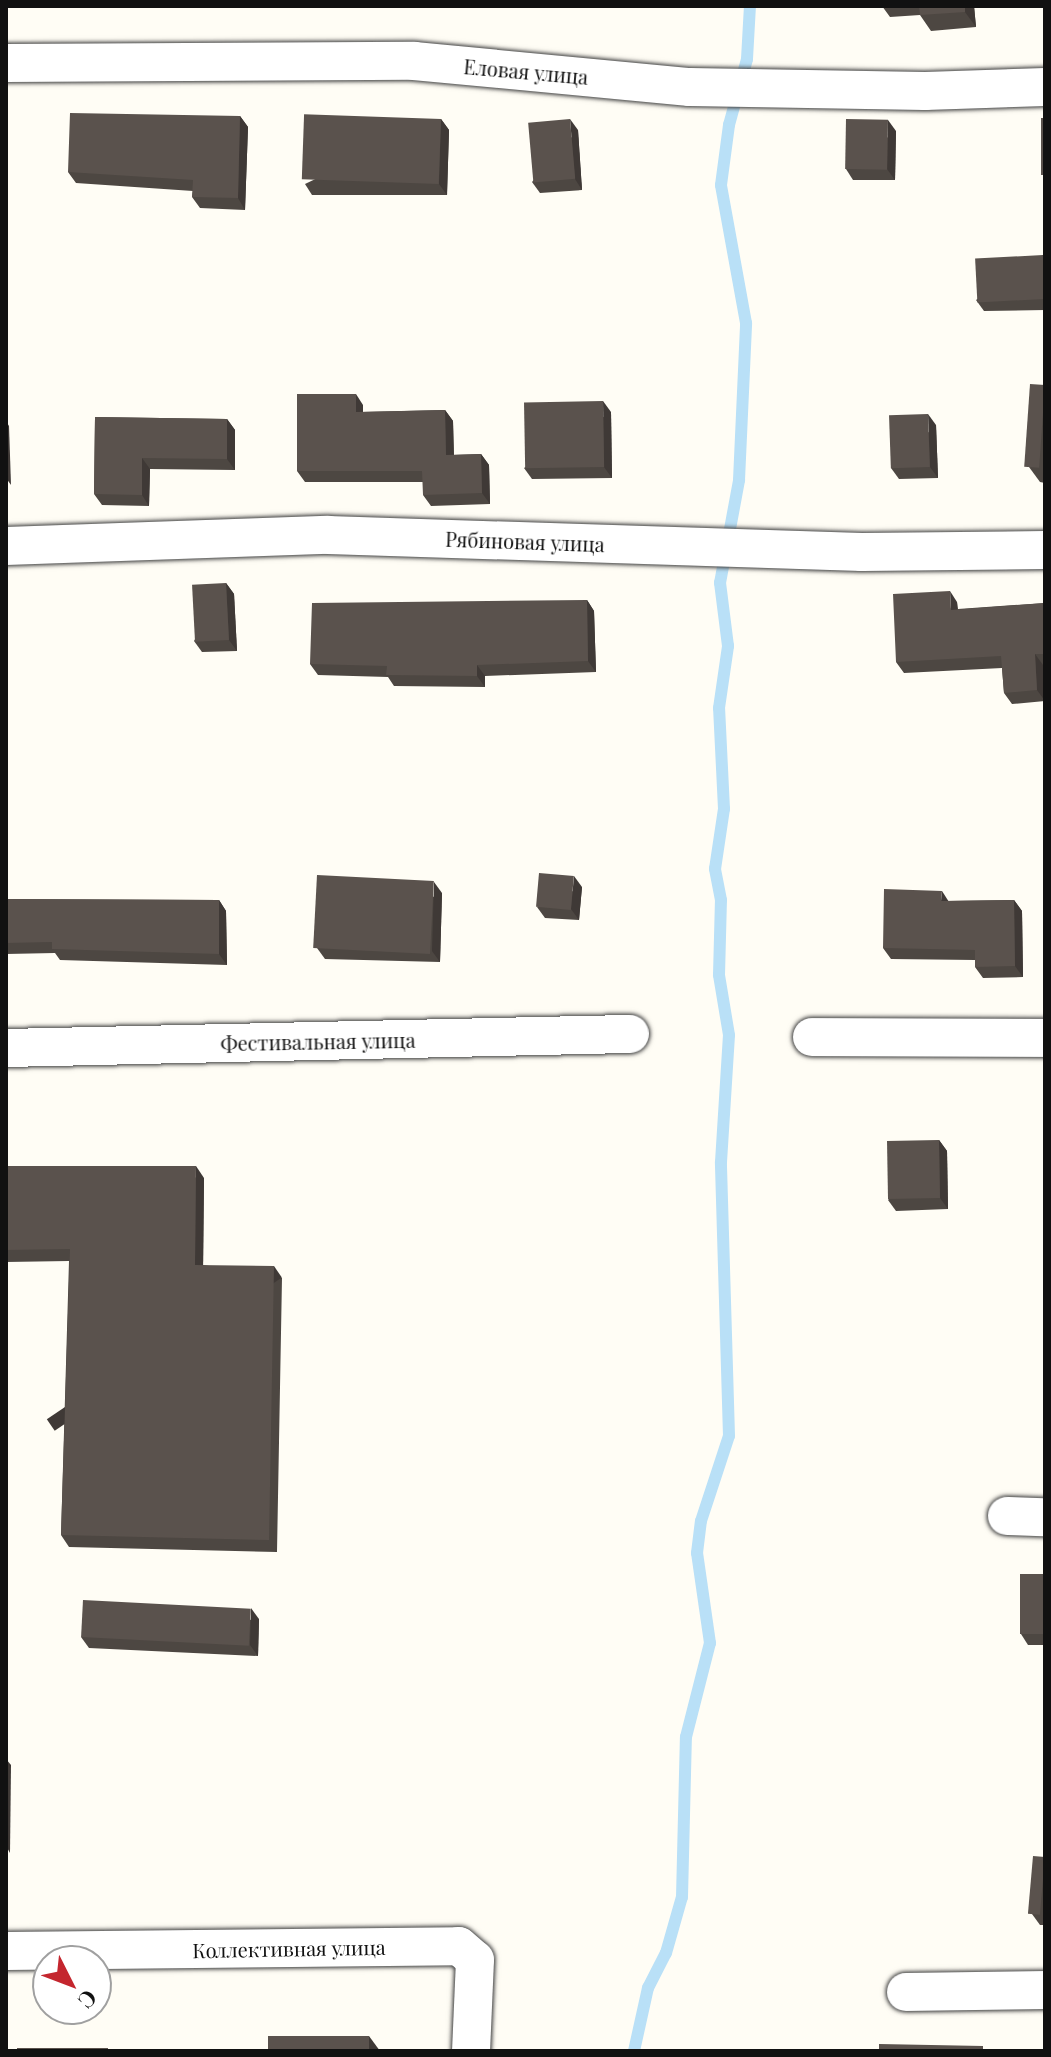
<!DOCTYPE html>
<meta charset="utf-8">
<style>
body{margin:0}
#map{position:relative;width:1051px;height:2057px;overflow:hidden;background:#fffdf5;font-family:"Playfair Display",serif}
div>[style]{position:absolute}
.stream>*{height:12px;margin:-6px;padding:0 6px;transform-origin:6px;border-radius:6px;background:#b9e0f7}
.roads{filter:drop-shadow(0 0 2px #444) drop-shadow(0 0 2px #444)}
.minor>*{height:38px;margin:-19px;padding:0 19px;transform-origin:19px;border-radius:19px;background:#fff}
.wall>*{inset:0;background:#4d4742}
.shaded-wall>*{inset:0;background:#3f3936;transform-origin:0 0}
.building>*{inset:0;background:#5a524d;transform-origin:0 0}
span{translate:-50% -50%;white-space:nowrap;text-align:center;line-height:1.15;-webkit-text-stroke:8px #fff;paint-order:stroke}
.street-label{font-size:20px;color:#111}
.frame{position:absolute;inset:0;border:8px solid #111;pointer-events:none}
.north{position:absolute;left:32px;top:1945px;width:80px;height:80px;box-sizing:border-box;background:#fff;border:2px solid #a0a0a0;border-radius:50%;rotate:132deg;font-size:22px;font-weight:700;line-height:32px;text-align:center;color:#111}
.north::after{content:'';display:block;margin:auto;width:28px;height:36px;background:#c4262e;clip-path:polygon(50% 0,100% 100%,50% 72%,0 100%)}
</style>
<div id="map">
<div class="stream">
<div style="left:634px;top:2051px;width:65px;rotate:-77.5deg"></div>
<div style="left:648px;top:1988px;width:39px;rotate:-63deg"></div>
<div style="left:666px;top:1953px;width:58px;rotate:-74.1deg"></div>
<div style="left:682px;top:1897px;width:160px;rotate:-88.6deg"></div>
<div style="left:686px;top:1737px;width:97px;rotate:-75.7deg"></div>
<div style="left:710px;top:1643px;width:91px;rotate:-98.2deg"></div>
<div style="left:697px;top:1553px;width:32px;rotate:-83deg"></div>
<div style="left:701px;top:1521px;width:89px;rotate:-71.8deg"></div>
<div style="left:729px;top:1436px;width:274px;rotate:-91.7deg"></div>
<div style="left:721px;top:1162px;width:127px;rotate:-86.4deg"></div>
<div style="left:729px;top:1035px;width:61px;rotate:-99.5deg"></div>
<div style="left:719px;top:975px;width:75px;rotate:-88.5deg"></div>
<div style="left:721px;top:900px;width:32px;rotate:-101deg"></div>
<div style="left:715px;top:869px;width:61px;rotate:-81.5deg"></div>
<div style="left:724px;top:809px;width:101px;rotate:-92.8deg"></div>
<div style="left:719px;top:708px;width:63px;rotate:-81.7deg"></div>
<div style="left:728px;top:646px;width:64px;rotate:-97.2deg"></div>
<div style="left:720px;top:583px;width:105px;rotate:-79.5deg"></div>
<div style="left:739px;top:480px;width:157px;rotate:-87.4deg"></div>
<div style="left:746px;top:323px;width:140px;rotate:-100.3deg"></div>
<div style="left:721px;top:185px;width:61px;rotate:-82.4deg"></div>
<div style="left:729px;top:125px;width:68px;rotate:-74.7deg"></div>
<div style="left:747px;top:59px;width:53px;rotate:-86.8deg"></div>
</div>
<div class="roads">
<div class="minor">
<div style="left:6px;top:63px;width:408px;rotate:-0.3deg"></div>
<div style="left:414px;top:61px;width:277px;rotate:5.4deg"></div>
<div style="left:690px;top:87px;width:235px;rotate:1deg"></div>
<div style="left:925px;top:91px;width:120px;rotate:-1.9deg"></div>
<div style="left:6px;top:546px;width:322px;rotate:-2deg"></div>
<div style="left:328px;top:535px;width:534px;rotate:1.82deg"></div>
<div style="left:862px;top:552px;width:183px;rotate:-0.6deg"></div>
<div style="left:812px;top:1037px;width:233px;rotate:0.2deg"></div>
<div style="left:6px;top:1048px;width:624px;rotate:-1.29deg"></div>
<div style="left:1007px;top:1516px;width:38px;rotate:2deg"></div>
<div style="left:6px;top:1951px;width:453px;rotate:-0.6deg"></div>
<div style="left:459px;top:1946px;width:21px;rotate:41deg"></div>
<div style="left:475px;top:1960px;width:91px;rotate:92.5deg"></div>
<div style="left:906px;top:1992px;width:139px;rotate:-0.8deg"></div>
</div>
</div>
<div class="wall">
<div style="clip-path:polygon(882px 6px,974px 6px,976px 27px,931px 31px,920px 15px,890px 17px)"></div>
<div style="clip-path:polygon(240px 116px,248px 127px,245px 210px,200px 208px,192px 197px,193px 191px,76px 183px,68px 172px)"></div>
<div style="clip-path:polygon(441px 119px,449px 130px,447px 195px,312px 195px,305px 184px)"></div>
<div style="clip-path:polygon(578px 130px,582px 190px,540px 193px,532px 182px)"></div>
<div style="clip-path:polygon(896px 131px,895px 180px,853px 180px,846px 169px)"></div>
<div style="clip-path:polygon(1043px 255px,1045px 258px,1045px 310px,984px 311px,976px 300px)"></div>
<div style="clip-path:polygon(1045px 385px,1045px 483px,1040px 482px,1029px 467px)"></div>
<div style="clip-path:polygon(363px 405px,363px 412px,445px 410px,453px 421px,454px 455px,481px 454px,489px 465px,490px 504px,431px 506px,423px 495px,423px 482px,305px 482px,297px 471px)"></div>
<div style="clip-path:polygon(611px 412px,612px 478px,532px 479px,524px 468px)"></div>
<div style="clip-path:polygon(95px 417px,227px 419px,235px 430px,235px 470px,150px 469px,149px 506px,102px 505px,94px 494px)"></div>
<div style="clip-path:polygon(936px 425px,938px 478px,899px 479px,891px 468px)"></div>
<div style="clip-path:polygon(226px 583px,234px 594px,237px 651px,202px 652px,194px 641px)"></div>
<div style="clip-path:polygon(587px 600px,594px 611px,596px 672px,485px 676px,485px 687px,394px 686px,388px 677px,318px 675px,310px 664px)"></div>
<div style="clip-path:polygon(957px 602px,958px 609px,1045px 603px,1045px 665px,1043px 665px,1045px 701px,1012px 704px,1004px 693px,1002px 668px,904px 673px,896px 662px)"></div>
<div style="clip-path:polygon(582px 887px,579px 920px,545px 918px,537px 907px)"></div>
<div style="clip-path:polygon(442px 893px,440px 962px,325px 959px,317px 948px)"></div>
<div style="clip-path:polygon(6px 899px,219px 900px,226px 911px,227px 965px,60px 960px,55px 953px,6px 954px)"></div>
<div style="clip-path:polygon(1014px 900px,1022px 911px,1023px 977px,983px 978px,975px 967px,975px 960px,891px 959px,883px 948px,948px 901px)"></div>
<div style="clip-path:polygon(939px 1140px,947px 1151px,948px 1209px,896px 1211px,888px 1200px)"></div>
<div style="clip-path:polygon(6px 1166px,204px 1178px,203px 1265px,282px 1278px,277px 1552px,69px 1547px,61px 1535px,69px 1261px,6px 1262px)"></div>
<div style="clip-path:polygon(1045px 1574px,1045px 1645px,1028px 1645px,1021px 1634px)"></div>
<div style="clip-path:polygon(259px 1619px,258px 1656px,89px 1648px,81px 1637px)"></div>
<div style="clip-path:polygon(1045px 1857px,1045px 1925px,1040px 1925px,1032px 1914px)"></div>
</div>
<div class="shaded-wall">
<div style="clip-path:polygon(965px 6px,974px 6px,976px 27px,965px 12px)"></div>
<div style="clip-path:polygon(240px 116px,248px 127px,245px 210px,238px 198px)"></div>
<div style="clip-path:polygon(441px 119px,449px 130px,447px 195px,439px 184px)"></div>
<div style="clip-path:polygon(570px 119px,578px 130px,582px 190px,575px 179px)"></div>
<div style="clip-path:polygon(888px 120px,896px 131px,895px 180px,887px 169px)"></div>
<div style="clip-path:polygon(1043px 255px,1045px 258px,1045px 299px)"></div>
<div style="clip-path:polygon(356px 394px,363px 405px,363px 423px,356px 412px)"></div>
<div style="clip-path:polygon(603px 401px,611px 412px,612px 478px,604px 467px)"></div>
<div style="clip-path:polygon(445px 410px,453px 421px,454px 466px,446px 455px)"></div>
<div style="clip-path:polygon(928px 414px,936px 425px,938px 478px,930px 467px)"></div>
<div style="clip-path:polygon(227px 419px,235px 430px,235px 470px,227px 459px)"></div>
<div style="clip-path:polygon(6px 421px,9px 426px,11px 485px,6px 478px)"></div>
<div style="clip-path:polygon(481px 454px,489px 465px,490px 504px,482px 493px)"></div>
<div style="clip-path:polygon(142px 458px,150px 469px,149px 506px,142px 495px)"></div>
<div style="clip-path:polygon(226px 583px,234px 594px,237px 651px,229px 640px)"></div>
<div style="clip-path:polygon(950px 591px,957px 602px,958px 621px,951px 610px)"></div>
<div style="clip-path:polygon(587px 600px,594px 611px,596px 672px,588px 661px)"></div>
<div style="clip-path:polygon(1035px 654px,1043px 665px,1045px 701px,1037px 690px)"></div>
<div style="clip-path:polygon(477px 665px,485px 676px,485px 687px,477px 676px)"></div>
<div style="clip-path:polygon(574px 876px,582px 887px,579px 920px,571px 909px)"></div>
<div style="clip-path:polygon(434px 882px,442px 893px,440px 962px,432px 951px)"></div>
<div style="clip-path:polygon(942px 891px,949px 902px,941px 901px)"></div>
<div style="clip-path:polygon(219px 900px,226px 911px,227px 965px,219px 954px)"></div>
<div style="clip-path:polygon(1014px 900px,1022px 911px,1023px 977px,1015px 966px)"></div>
<div style="clip-path:polygon(939px 1140px,947px 1151px,948px 1209px,940px 1198px)"></div>
<div style="clip-path:polygon(196px 1166px,204px 1178px,203px 1277px,195px 1265px)"></div>
<div style="left:274px;top:1266px;width:14px;height:274px;rotate:56deg"></div>
<div style="clip-path:polygon(251px 1608px,259px 1619px,258px 1656px,250px 1645px)"></div>
<div style="clip-path:polygon(6px 1759px,11px 1765px,10px 1853px,6px 1846px)"></div>
<div style="clip-path:polygon(369px 2036px,380px 2051px,369px 2051px)"></div>
</div>
<div class="building">
<div style="clip-path:polygon(919px 6px,965px 6px,965px 12px,920px 15px)"></div>
<div style="clip-path:polygon(70px 113px,240px 116px,238px 198px,192px 197px,193px 180px,68px 172px)"></div>
<div style="left:1041px;top:118px;width:4px;height:57px"></div>
<div style="left:441px;top:119px;width:65px;height:137px;rotate:92deg"></div>
<div style="left:570px;top:119px;width:60px;height:42px;rotate:85deg"></div>
<div style="left:846px;top:119px;width:42px;height:50px;rotate:1deg"></div>
<div style="left:1043px;top:255px;width:44px;height:68px;rotate:87deg"></div>
<div style="left:1030px;top:384px;width:15px;height:83px;rotate:4deg"></div>
<div style="clip-path:polygon(297px 394px,356px 394px,356px 412px,445px 410px,446px 455px,481px 454px,482px 493px,423px 495px,422px 471px,297px 471px)"></div>
<div style="left:603px;top:401px;width:66px;height:79px;rotate:89deg"></div>
<div style="left:928px;top:414px;width:53px;height:39px;rotate:88deg"></div>
<div style="clip-path:polygon(95px 417px,227px 419px,227px 459px,142px 458px,142px 495px,94px 494px)"></div>
<div style="left:226px;top:583px;width:57px;height:34px;rotate:87deg"></div>
<div style="clip-path:polygon(950px 591px,951px 610px,1045px 603px,1045px 654px,1035px 654px,1037px 690px,1004px 693px,1001px 656px,896px 662px,893px 594px)"></div>
<div style="clip-path:polygon(587px 600px,588px 661px,477px 665px,477px 676px,386px 675px,387px 666px,310px 664px,312px 603px)"></div>
<div style="left:539px;top:873px;width:35px;height:34px;rotate:5deg"></div>
<div style="left:317px;top:875px;width:117px;height:73px;rotate:3deg"></div>
<div style="clip-path:polygon(884px 889px,942px 891px,941px 901px,1014px 900px,1015px 966px,975px 967px,975px 950px,883px 948px)"></div>
<div style="clip-path:polygon(6px 899px,219px 900px,219px 954px,52px 949px,52px 942px,6px 943px)"></div>
<div style="clip-path:polygon(1043px 1092px,1045px 1092px,1045px 1165px,1044px 1165px)"></div>
<div style="left:939px;top:1140px;width:58px;height:52px;rotate:89deg"></div>
<div style="clip-path:polygon(6px 1166px,196px 1166px,195px 1265px,274px 1266px,269px 1540px,61px 1535px,70px 1249px,6px 1250px)"></div>
<div style="left:1020px;top:1574px;width:25px;height:60px"></div>
<div style="left:83px;top:1600px;width:168px;height:37px;rotate:3deg"></div>
<div style="left:1033px;top:1856px;width:12px;height:58px;rotate:5deg"></div>
<div style="left:369px;top:2036px;width:15px;height:101px;rotate:90deg"></div>
<div style="clip-path:polygon(879px 2044px,983px 2046px,983px 2051px,879px 2051px)"></div>
<div style="left:17px;top:2048px;width:91px;height:3px"></div>
</div>
<div class="street-label">
<span style="left:526px;top:71px;rotate:5deg">Еловая улица</span>
<span style="left:525px;top:541px;rotate:2deg">Рябиновая улица</span>
<span style="left:318px;top:1041px;rotate:-1deg">Фестивальная улица</span>
<span style="left:289px;top:1948px;rotate:-1deg">Коллективная улица</span>
</div>
<div class="frame"></div>
<div class="north">С</div>
</div>
